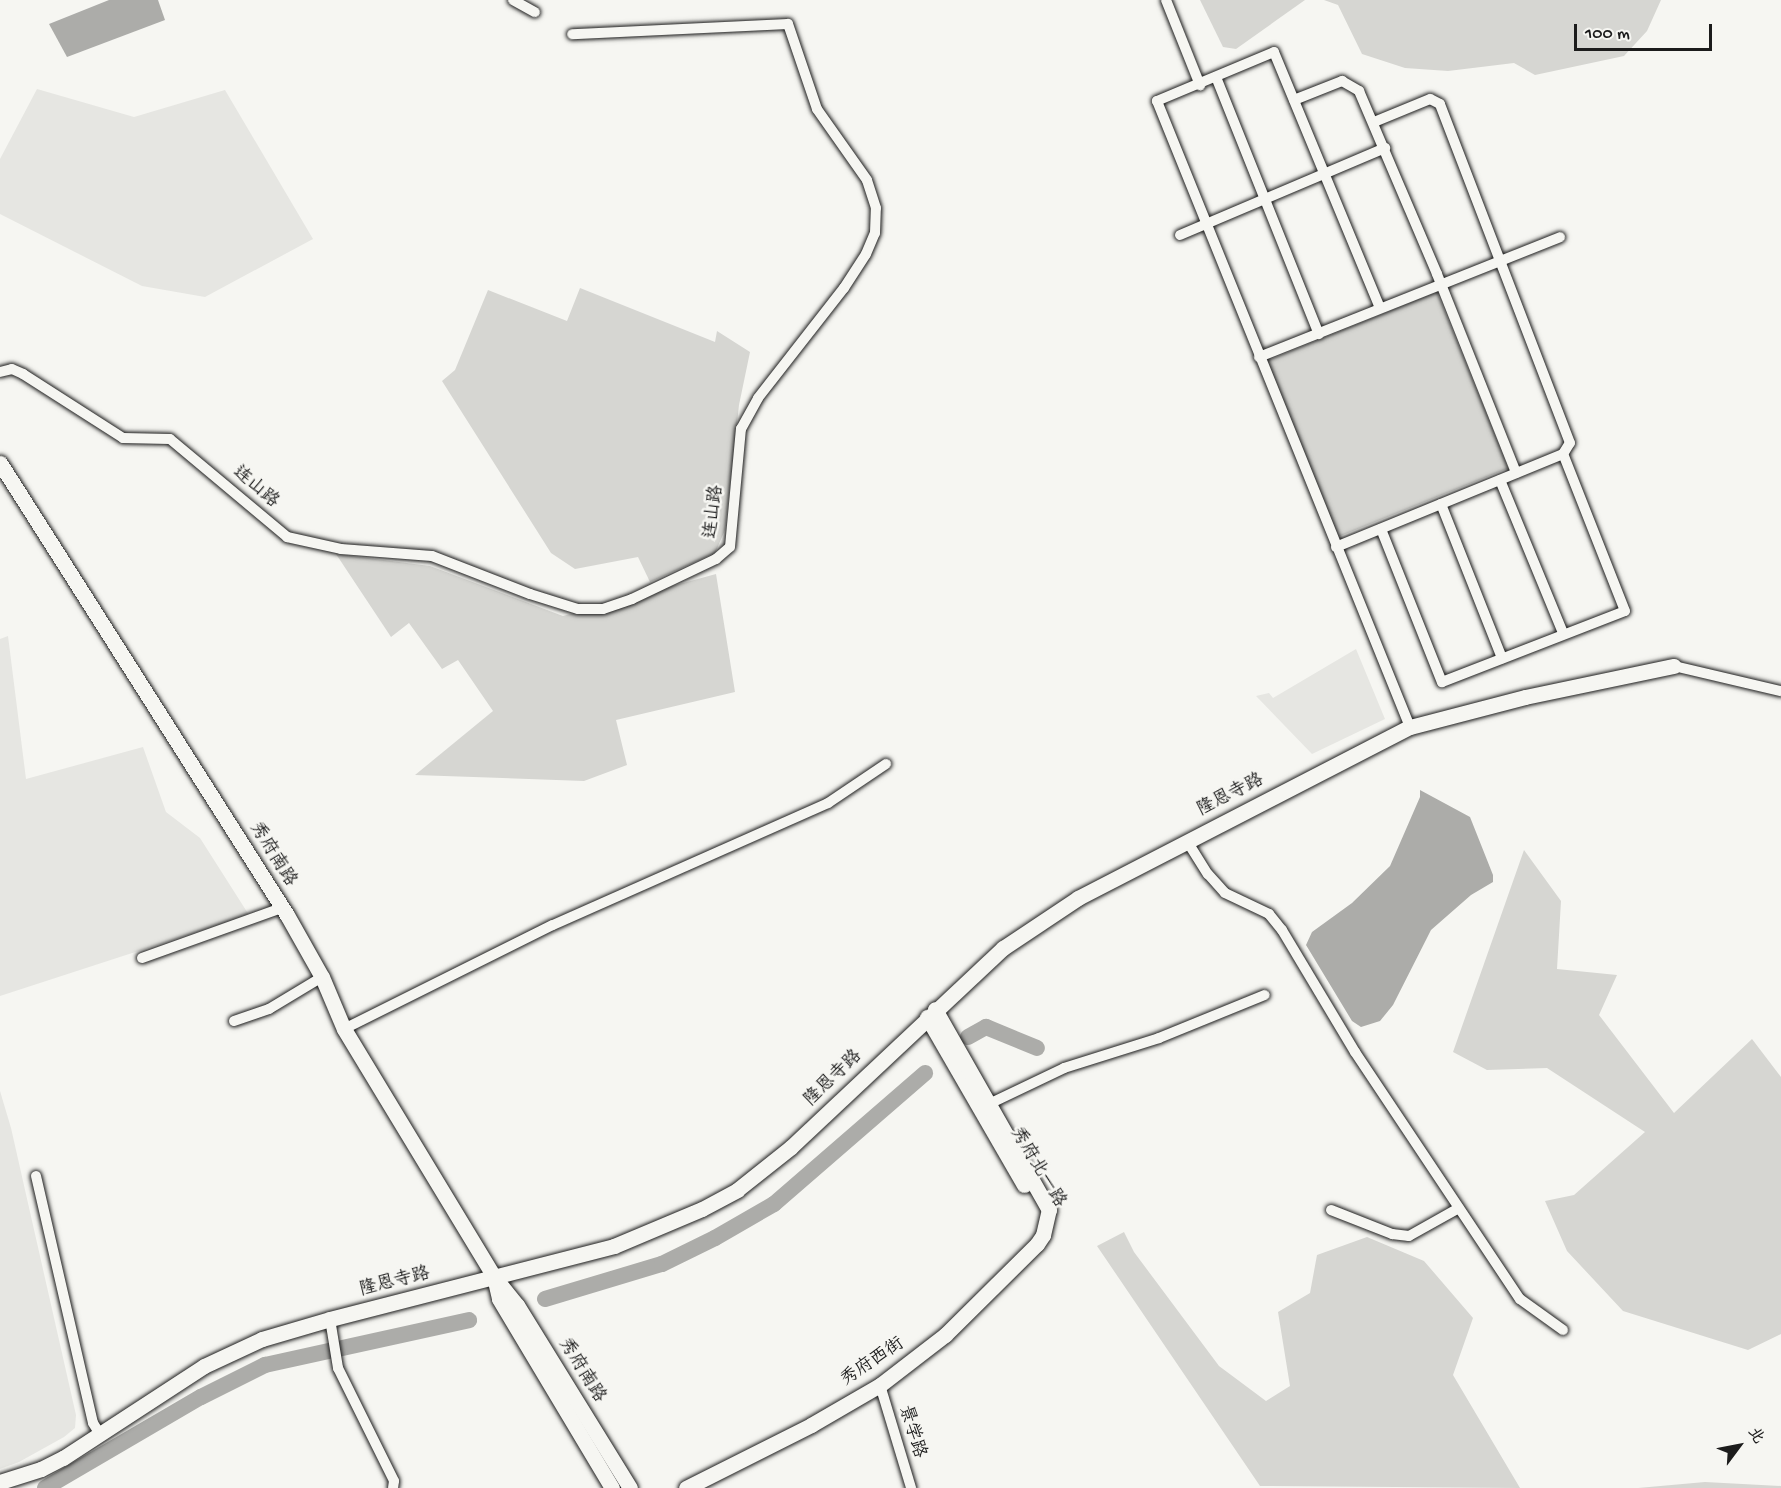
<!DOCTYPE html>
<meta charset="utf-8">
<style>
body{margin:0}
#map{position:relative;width:1781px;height:1488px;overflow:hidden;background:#f6f6f2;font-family:"Gochi Hand","LXGW WenKai TC",sans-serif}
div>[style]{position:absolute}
.built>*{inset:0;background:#e6e6e2}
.green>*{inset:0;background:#d6d6d2;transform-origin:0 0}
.water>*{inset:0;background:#acaca9}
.river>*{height:16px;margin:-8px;padding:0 8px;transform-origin:8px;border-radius:8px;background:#acaca9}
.roads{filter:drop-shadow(0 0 2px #1c1c1c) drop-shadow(0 0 2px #1c1c1c)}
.street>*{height:10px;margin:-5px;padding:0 5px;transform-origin:5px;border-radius:5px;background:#f6f6f2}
.secondary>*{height:15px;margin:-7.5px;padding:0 7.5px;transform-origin:7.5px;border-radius:7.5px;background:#f6f6f2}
span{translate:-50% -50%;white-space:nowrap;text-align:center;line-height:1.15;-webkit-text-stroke:5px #f6f6f2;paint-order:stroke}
.street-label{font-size:18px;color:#1c1c1c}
.north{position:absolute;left:1709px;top:1416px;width:60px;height:60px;-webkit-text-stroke:4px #f6f6f2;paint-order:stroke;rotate:58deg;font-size:16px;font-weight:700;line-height:24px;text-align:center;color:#1c1c1c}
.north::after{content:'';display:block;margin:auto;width:21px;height:27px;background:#1c1c1c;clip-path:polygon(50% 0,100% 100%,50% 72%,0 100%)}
.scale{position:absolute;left:1574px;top:24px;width:138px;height:27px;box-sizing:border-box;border:3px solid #1c1c1c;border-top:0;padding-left:8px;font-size:18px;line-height:21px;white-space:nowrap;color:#1c1c1c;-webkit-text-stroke:4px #f6f6f2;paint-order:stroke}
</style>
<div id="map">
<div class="built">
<div style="clip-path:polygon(37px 89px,134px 117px,225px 90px,313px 239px,205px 297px,142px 286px,0 214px,0 159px)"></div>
<div style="clip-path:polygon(8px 636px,26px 779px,143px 747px,166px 812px,200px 838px,249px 915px,0 996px,0 639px)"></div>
<div style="clip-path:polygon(1356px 649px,1385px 719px,1312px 754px,1256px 696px,1269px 693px,1273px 698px)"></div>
<div style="clip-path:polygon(0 1091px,11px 1128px,76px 1415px,75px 1428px,64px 1437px,19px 1462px,0 1469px)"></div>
</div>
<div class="green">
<div style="clip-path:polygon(1200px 0,1305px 0,1236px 49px,1223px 47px)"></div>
<div style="clip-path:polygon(1324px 0,1661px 0,1647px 31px,1624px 56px,1535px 75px,1514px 63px,1448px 71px,1405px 68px,1362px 54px,1338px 5px)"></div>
<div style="clip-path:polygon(580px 288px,715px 342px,717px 331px,750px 352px,739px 405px,725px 530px,715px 553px,650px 582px,638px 557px,575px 569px,551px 553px,442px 381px,455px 370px,488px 290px,567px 321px)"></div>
<div style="left:1437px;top:292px;width:190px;height:183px;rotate:68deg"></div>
<div style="clip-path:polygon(336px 554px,430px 566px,563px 616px,716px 574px,735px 692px,616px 720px,627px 765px,584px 781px,415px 775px,493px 711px,458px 660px,442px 669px,409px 623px,391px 637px)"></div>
<div style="clip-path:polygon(1524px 850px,1561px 901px,1557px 969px,1617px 975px,1599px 1015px,1674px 1113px,1752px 1039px,1781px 1077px,1781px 1334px,1748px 1350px,1623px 1311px,1567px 1251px,1545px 1201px,1574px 1195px,1645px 1132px,1547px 1068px,1487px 1070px,1453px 1052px)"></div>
<div style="clip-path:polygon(1124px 1232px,1134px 1252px,1219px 1366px,1266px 1401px,1290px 1386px,1278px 1312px,1310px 1293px,1317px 1255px,1367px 1237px,1424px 1261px,1473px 1318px,1453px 1375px,1520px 1488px,1260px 1486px,1097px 1246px)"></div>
<div style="clip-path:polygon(1705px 1482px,1781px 1486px,1781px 1488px,1638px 1488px)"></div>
</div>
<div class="water">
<div style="clip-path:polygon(109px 0,158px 0,165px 20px,67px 57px,49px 24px)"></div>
<div style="clip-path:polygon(1420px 790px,1470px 817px,1493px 875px,1493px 882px,1471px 895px,1431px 930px,1393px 1005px,1380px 1021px,1361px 1027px,1352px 1021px,1306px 945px,1312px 932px,1352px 903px,1390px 866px,1420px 797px)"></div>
</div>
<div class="river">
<div style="left:968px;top:1037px;width:21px;rotate:-29deg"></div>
<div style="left:986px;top:1027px;width:55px;rotate:22.4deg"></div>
<div style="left:545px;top:1299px;width:122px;rotate:-16.7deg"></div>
<div style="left:662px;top:1264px;width:59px;rotate:-26.1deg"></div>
<div style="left:715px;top:1238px;width:68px;rotate:-30deg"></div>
<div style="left:774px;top:1204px;width:200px;rotate:-40.9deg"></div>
<div style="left:45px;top:1488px;width:181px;rotate:-30.3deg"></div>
<div style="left:201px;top:1397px;width:72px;rotate:-26.6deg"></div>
<div style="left:265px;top:1365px;width:209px;rotate:-12.4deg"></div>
</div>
<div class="roads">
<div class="street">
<div style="left:513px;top:0;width:25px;rotate:29deg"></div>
<div style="left:1166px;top:0;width:92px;rotate:68.2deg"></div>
<div style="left:1216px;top:77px;width:277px;rotate:68.2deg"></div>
<div style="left:1294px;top:100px;width:52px;rotate:-21.6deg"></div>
<div style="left:1342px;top:81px;width:20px;rotate:30deg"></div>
<div style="left:1359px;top:91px;width:199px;rotate:66.9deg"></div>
<div style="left:1437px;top:274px;width:214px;rotate:68.3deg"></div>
<div style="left:1180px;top:235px;width:223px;rotate:-23deg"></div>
<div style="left:1380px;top:308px;width:277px;rotate:-112.5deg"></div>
<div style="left:1274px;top:52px;width:127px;rotate:157.3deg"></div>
<div style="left:1157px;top:101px;width:675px;rotate:67.99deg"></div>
<div style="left:1259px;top:357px;width:324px;rotate:-21.7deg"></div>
<div style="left:0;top:372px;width:12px;rotate:-14deg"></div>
<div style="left:12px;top:369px;width:12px;rotate:24deg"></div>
<div style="left:23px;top:374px;width:119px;rotate:32.6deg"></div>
<div style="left:123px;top:438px;width:47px;rotate:1.2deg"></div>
<div style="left:170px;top:439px;width:153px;rotate:39.9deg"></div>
<div style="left:287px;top:537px;width:55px;rotate:12.5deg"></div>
<div style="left:341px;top:549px;width:91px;rotate:4.4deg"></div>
<div style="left:432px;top:556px;width:105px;rotate:21.2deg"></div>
<div style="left:530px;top:594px;width:50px;rotate:17.4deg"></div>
<div style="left:578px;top:609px;width:25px"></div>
<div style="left:603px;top:609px;width:31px;rotate:-19deg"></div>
<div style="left:632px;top:599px;width:93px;rotate:-25.5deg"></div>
<div style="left:716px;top:559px;width:18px;rotate:-41deg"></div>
<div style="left:730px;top:547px;width:119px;rotate:-84.7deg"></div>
<div style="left:741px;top:429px;width:35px;rotate:-61deg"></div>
<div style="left:758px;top:398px;width:140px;rotate:-52deg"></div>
<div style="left:844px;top:288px;width:40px;rotate:-57.1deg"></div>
<div style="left:866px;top:254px;width:23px;rotate:-67deg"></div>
<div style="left:875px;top:233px;width:25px;rotate:-88deg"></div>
<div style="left:876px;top:208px;width:29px;rotate:-108deg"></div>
<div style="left:867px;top:180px;width:87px;rotate:-125.2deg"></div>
<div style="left:817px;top:109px;width:90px;rotate:-108.8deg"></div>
<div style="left:788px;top:24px;width:216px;rotate:177.3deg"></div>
<div style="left:1500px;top:480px;width:165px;rotate:67.6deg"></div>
<div style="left:1441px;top:504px;width:166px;rotate:68.4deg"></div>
<div style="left:1381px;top:529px;width:165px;rotate:68.3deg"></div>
<div style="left:1442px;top:682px;width:196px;rotate:-21.2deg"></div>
<div style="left:1625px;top:611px;width:169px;rotate:-111.5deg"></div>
<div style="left:1336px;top:547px;width:245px;rotate:-22.3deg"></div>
<div style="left:1563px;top:454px;width:13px;rotate:-58deg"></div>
<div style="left:1570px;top:443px;width:363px;rotate:-111deg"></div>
<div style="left:1440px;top:104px;width:11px;rotate:-153deg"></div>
<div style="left:1430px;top:99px;width:61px;rotate:157.7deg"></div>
<div style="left:1674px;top:666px;width:110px;rotate:13.2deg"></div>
<div style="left:1187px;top:841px;width:39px;rotate:58deg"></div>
<div style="left:1208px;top:874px;width:25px;rotate:48deg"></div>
<div style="left:1225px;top:893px;width:49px;rotate:25.5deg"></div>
<div style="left:1269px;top:914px;width:21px;rotate:51deg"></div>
<div style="left:1282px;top:930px;width:142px;rotate:59.1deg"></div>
<div style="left:1355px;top:1052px;width:297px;rotate:56.3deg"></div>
<div style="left:1520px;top:1299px;width:53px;rotate:35.8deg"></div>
<div style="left:142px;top:958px;width:149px;rotate:-19.7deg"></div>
<div style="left:234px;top:1021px;width:37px;rotate:-19deg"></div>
<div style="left:269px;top:1009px;width:62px;rotate:-31.1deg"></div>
<div style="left:344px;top:1029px;width:233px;rotate:-26.5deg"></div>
<div style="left:553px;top:925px;width:301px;rotate:-23.9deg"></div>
<div style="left:828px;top:803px;width:70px;rotate:-33.9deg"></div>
<div style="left:989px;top:1104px;width:83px;rotate:-25.6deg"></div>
<div style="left:1064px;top:1068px;width:100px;rotate:-17.5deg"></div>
<div style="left:1159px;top:1038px;width:114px;rotate:-22.1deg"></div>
<div style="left:36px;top:1176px;width:253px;rotate:77deg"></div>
<div style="left:93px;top:1423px;width:13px;rotate:58deg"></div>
<div style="left:1331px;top:1210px;width:66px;rotate:21.5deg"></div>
<div style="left:1392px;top:1234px;width:17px;rotate:7deg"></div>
<div style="left:1409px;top:1236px;width:57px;rotate:-29.2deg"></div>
<div style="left:330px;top:1319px;width:50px;rotate:80.7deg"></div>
<div style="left:338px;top:1368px;width:126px;rotate:63.6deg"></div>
<div style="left:394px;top:1481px;width:7px;rotate:98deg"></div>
<div style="left:880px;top:1385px;width:108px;rotate:73.2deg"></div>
</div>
<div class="secondary">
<div style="left:0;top:463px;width:535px;rotate:57.59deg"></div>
<div style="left:287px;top:915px;width:71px;rotate:60.6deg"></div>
<div style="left:322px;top:977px;width:56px;rotate:67.1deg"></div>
<div style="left:344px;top:1029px;width:291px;rotate:58.8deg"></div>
<div style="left:495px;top:1278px;width:35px;rotate:51deg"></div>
<div style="left:517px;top:1305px;width:215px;rotate:58.3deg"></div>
<div style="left:927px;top:1017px;width:194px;rotate:60deg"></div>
<div style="left:495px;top:1281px;width:18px;rotate:77deg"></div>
<div style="left:499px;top:1299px;width:220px;rotate:59.1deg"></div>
<div style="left:0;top:1482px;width:43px;rotate:-17.6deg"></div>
<div style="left:41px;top:1469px;width:25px;rotate:-27deg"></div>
<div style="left:63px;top:1458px;width:168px;rotate:-33.1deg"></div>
<div style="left:204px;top:1366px;width:64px;rotate:-25deg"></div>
<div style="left:262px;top:1339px;width:71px;rotate:-16.4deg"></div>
<div style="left:330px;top:1319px;width:293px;rotate:-14.4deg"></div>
<div style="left:614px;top:1246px;width:95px;rotate:-22.8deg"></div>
<div style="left:702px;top:1209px;width:40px;rotate:-28deg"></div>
<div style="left:737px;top:1190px;width:69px;rotate:-38.5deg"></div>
<div style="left:791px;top:1147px;width:291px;rotate:-43.2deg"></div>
<div style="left:1003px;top:948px;width:90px;rotate:-33.7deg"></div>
<div style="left:1078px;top:898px;width:373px;rotate:-27.3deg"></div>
<div style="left:1410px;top:727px;width:119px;rotate:-14.6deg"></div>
<div style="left:1525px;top:697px;width:152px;rotate:-11.8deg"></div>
<div style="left:686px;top:1488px;width:140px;rotate:-26.7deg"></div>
<div style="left:811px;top:1425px;width:80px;rotate:-30.1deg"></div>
<div style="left:880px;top:1385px;width:82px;rotate:-37.6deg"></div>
<div style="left:945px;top:1335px;width:129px;rotate:-44.7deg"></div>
<div style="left:1037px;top:1244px;width:11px;rotate:-56deg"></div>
<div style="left:1043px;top:1235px;width:26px;rotate:-77deg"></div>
<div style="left:1049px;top:1210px;width:231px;rotate:-119.6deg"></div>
</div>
</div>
<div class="street-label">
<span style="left:255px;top:488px;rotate:40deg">连山路</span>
<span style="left:715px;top:512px;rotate:-83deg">连山路</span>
<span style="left:1231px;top:796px;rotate:-27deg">隆恩寺路</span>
<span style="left:272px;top:855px;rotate:58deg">秀府南路</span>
<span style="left:834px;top:1079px;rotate:-44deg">隆恩寺路</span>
<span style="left:1037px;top:1168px;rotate:59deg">秀府北一路</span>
<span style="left:395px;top:1283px;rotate:-14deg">隆恩寺路</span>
<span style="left:873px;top:1363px;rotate:-34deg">秀府西街</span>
<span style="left:581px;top:1371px;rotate:58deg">秀府南路</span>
<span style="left:911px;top:1432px;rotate:73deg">景学路</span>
</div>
<div class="north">北</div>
<div class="scale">100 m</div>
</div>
